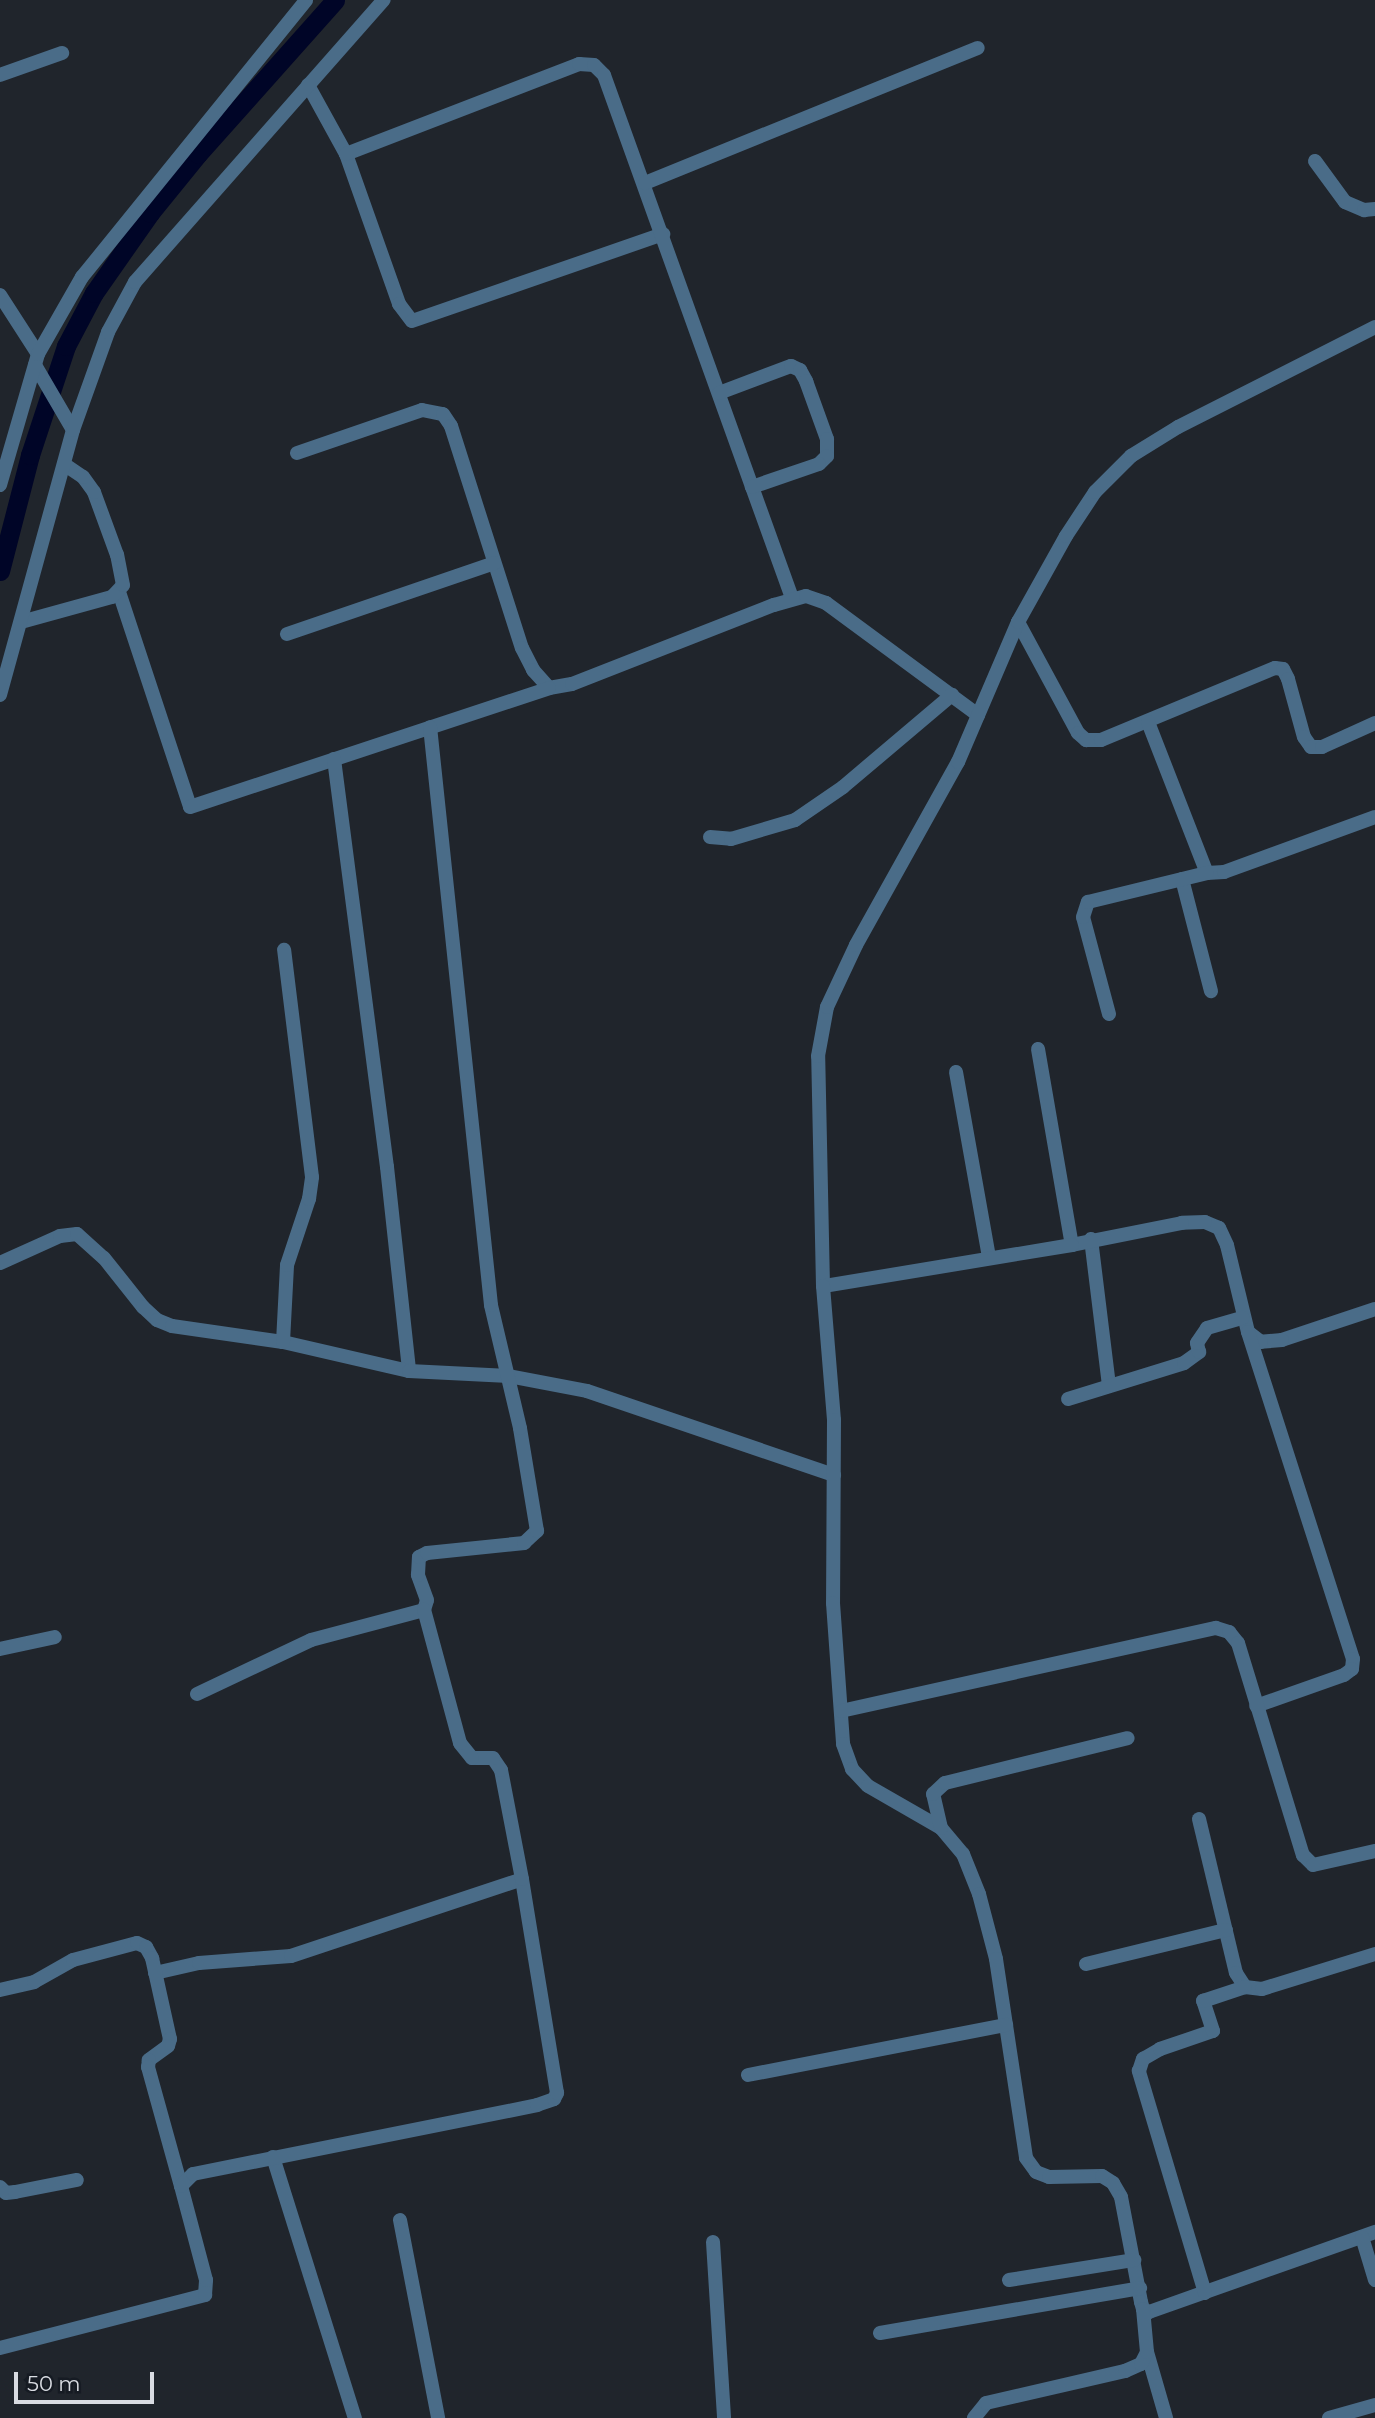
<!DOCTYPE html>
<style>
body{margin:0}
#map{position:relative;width:1375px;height:2418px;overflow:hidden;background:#20252c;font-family:Montserrat,sans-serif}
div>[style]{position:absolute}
.canal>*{height:19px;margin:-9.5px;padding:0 9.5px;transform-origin:9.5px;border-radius:9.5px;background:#000527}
.street>*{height:14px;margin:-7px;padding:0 7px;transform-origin:7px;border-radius:7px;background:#4a6c88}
span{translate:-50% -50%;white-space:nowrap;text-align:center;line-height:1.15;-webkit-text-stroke:5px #161b23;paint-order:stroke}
.scale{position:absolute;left:14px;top:2372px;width:140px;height:32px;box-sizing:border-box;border:4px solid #d9dce2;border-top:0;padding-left:9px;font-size:21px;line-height:24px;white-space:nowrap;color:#d9dce2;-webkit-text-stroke:5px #161b23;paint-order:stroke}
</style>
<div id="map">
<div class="canal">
<div style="left:0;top:571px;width:120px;rotate:-75.5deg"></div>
<div style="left:30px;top:455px;width:115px;rotate:-71.7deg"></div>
<div style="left:66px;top:346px;width:60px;rotate:-62.2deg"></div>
<div style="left:94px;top:293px;width:98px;rotate:-55deg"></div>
<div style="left:150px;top:213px;width:76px;rotate:-50.9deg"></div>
<div style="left:198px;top:154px;width:206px;rotate:-48.3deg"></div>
</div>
<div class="street">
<div style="left:0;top:75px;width:66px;rotate:-19.5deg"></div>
<div style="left:308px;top:85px;width:79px;rotate:61.2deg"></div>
<div style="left:346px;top:154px;width:159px;rotate:70.5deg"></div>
<div style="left:399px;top:304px;width:21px;rotate:53deg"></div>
<div style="left:412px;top:321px;width:266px;rotate:-19.1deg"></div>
<div style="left:346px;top:154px;width:250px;rotate:-21.1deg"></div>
<div style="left:579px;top:64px;width:15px;rotate:4deg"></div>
<div style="left:594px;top:65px;width:14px;rotate:45deg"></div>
<div style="left:604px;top:75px;width:556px;rotate:70.23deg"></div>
<div style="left:1315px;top:161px;width:51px;rotate:53.8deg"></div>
<div style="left:1345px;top:202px;width:21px;rotate:23deg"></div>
<div style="left:1364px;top:210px;width:11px;rotate:-5deg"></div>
<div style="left:645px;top:183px;width:359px;rotate:-22.1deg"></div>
<div style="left:0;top:295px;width:70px;rotate:57.2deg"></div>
<div style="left:35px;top:365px;width:75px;rotate:59.7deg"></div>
<div style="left:719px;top:393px;width:77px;rotate:-20.6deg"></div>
<div style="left:791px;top:366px;width:10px;rotate:24deg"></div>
<div style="left:800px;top:370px;width:13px;rotate:61deg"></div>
<div style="left:806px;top:381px;width:62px;rotate:70.1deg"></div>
<div style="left:827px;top:439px;width:17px;rotate:90deg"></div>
<div style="left:827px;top:456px;width:11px;rotate:135deg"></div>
<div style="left:819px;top:464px;width:71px;rotate:161.1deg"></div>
<div style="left:297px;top:453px;width:132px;rotate:-19deg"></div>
<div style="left:422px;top:410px;width:21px;rotate:11deg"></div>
<div style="left:443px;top:414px;width:14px;rotate:56deg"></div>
<div style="left:451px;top:426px;width:233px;rotate:72.3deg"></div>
<div style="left:522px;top:648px;width:25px;rotate:63deg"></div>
<div style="left:533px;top:670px;width:24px;rotate:48deg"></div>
<div style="left:549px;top:688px;width:23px;rotate:-10deg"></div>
<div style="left:572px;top:684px;width:217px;rotate:-21.4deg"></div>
<div style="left:774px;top:605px;width:33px;rotate:-16deg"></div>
<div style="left:806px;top:596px;width:21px;rotate:19deg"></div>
<div style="left:826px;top:603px;width:189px;rotate:36.4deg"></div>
<div style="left:0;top:485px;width:136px;rotate:-73.8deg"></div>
<div style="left:38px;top:354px;width:89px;rotate:-60.3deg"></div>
<div style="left:82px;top:277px;width:356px;rotate:-51deg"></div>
<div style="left:119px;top:592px;width:226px;rotate:71.7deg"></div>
<div style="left:190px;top:807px;width:378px;rotate:-18.3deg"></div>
<div style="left:21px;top:622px;width:94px;rotate:-15.4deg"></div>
<div style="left:112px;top:597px;width:16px;rotate:-47deg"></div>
<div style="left:123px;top:585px;width:31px;rotate:-101deg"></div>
<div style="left:117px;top:555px;width:67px;rotate:-110.1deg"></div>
<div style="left:94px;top:492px;width:19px;rotate:-126deg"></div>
<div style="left:83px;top:477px;width:23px;rotate:-146deg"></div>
<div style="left:1018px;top:622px;width:126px;rotate:61.6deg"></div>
<div style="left:1078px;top:733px;width:11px;rotate:41deg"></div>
<div style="left:1086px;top:740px;width:15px"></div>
<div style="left:1101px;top:740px;width:188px;rotate:-22.5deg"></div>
<div style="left:1275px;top:668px;width:8px;rotate:7deg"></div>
<div style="left:1283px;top:669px;width:11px;rotate:63deg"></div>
<div style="left:1288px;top:679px;width:60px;rotate:74.6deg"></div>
<div style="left:1304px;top:737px;width:12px;rotate:55deg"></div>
<div style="left:1311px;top:747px;width:11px"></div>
<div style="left:1322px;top:747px;width:58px;rotate:-24.4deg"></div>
<div style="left:287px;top:634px;width:219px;rotate:-18.9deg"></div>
<div style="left:0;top:695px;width:275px;rotate:-74.6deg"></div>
<div style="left:73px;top:430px;width:104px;rotate:-70.3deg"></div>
<div style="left:108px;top:332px;width:57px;rotate:-61.6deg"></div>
<div style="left:135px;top:282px;width:376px;rotate:-48.6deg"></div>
<div style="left:1148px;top:722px;width:162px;rotate:68.7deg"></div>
<div style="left:1207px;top:873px;width:17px;rotate:-3deg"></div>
<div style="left:1224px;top:872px;width:161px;rotate:-20deg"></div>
<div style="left:334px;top:759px;width:411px;rotate:82.6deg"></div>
<div style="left:387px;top:1167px;width:205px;rotate:83.8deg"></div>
<div style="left:710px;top:837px;width:21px;rotate:5deg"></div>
<div style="left:731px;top:839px;width:67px;rotate:-16.5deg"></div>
<div style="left:795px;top:820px;width:58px;rotate:-34.5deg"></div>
<div style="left:843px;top:787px;width:143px;rotate:-40.2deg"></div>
<div style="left:1182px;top:879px;width:116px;rotate:75.5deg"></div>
<div style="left:1109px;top:1014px;width:100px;rotate:-105deg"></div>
<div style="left:1083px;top:917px;width:16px;rotate:-72deg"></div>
<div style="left:1088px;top:902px;width:122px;rotate:-13.7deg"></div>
<div style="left:1038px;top:1049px;width:199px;rotate:80.2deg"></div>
<div style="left:956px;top:1072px;width:189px;rotate:79.9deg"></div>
<div style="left:1091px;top:1239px;width:148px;rotate:83deg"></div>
<div style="left:0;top:1263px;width:66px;rotate:-24.2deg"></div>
<div style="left:60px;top:1236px;width:17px;rotate:-7deg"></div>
<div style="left:77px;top:1234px;width:36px;rotate:42deg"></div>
<div style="left:104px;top:1258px;width:63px;rotate:51.5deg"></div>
<div style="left:143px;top:1307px;width:19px;rotate:43deg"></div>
<div style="left:157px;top:1320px;width:16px;rotate:22deg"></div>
<div style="left:172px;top:1326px;width:112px;rotate:8.2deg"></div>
<div style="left:283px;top:1342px;width:129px;rotate:13deg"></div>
<div style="left:409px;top:1371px;width:100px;rotate:2.9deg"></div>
<div style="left:509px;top:1376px;width:79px;rotate:10.9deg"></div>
<div style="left:587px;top:1391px;width:261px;rotate:18.8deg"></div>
<div style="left:823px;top:1286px;width:230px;rotate:-91.2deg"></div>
<div style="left:818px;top:1056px;width:50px;rotate:-79.6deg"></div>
<div style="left:827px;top:1007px;width:68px;rotate:-64.9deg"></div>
<div style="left:856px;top:945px;width:210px;rotate:-60.9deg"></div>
<div style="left:958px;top:762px;width:152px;rotate:-66.8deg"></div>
<div style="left:1018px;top:622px;width:98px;rotate:-60.8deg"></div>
<div style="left:1066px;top:536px;width:53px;rotate:-56.6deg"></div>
<div style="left:1095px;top:492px;width:51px;rotate:-45deg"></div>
<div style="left:1131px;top:456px;width:55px;rotate:-31.7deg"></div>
<div style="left:1178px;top:427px;width:221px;rotate:-26.9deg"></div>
<div style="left:1375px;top:1309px;width:98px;rotate:161.6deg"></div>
<div style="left:1282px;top:1340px;width:21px;rotate:175deg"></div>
<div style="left:1261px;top:1342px;width:16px;rotate:-142deg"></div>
<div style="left:1248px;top:1332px;width:89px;rotate:-103.6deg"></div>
<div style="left:1227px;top:1245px;width:19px;rotate:-115deg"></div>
<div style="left:1219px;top:1228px;width:15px;rotate:-157deg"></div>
<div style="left:1205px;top:1222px;width:23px;rotate:178deg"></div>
<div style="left:1182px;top:1223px;width:112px;rotate:168.7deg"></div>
<div style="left:1072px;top:1245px;width:252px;rotate:170.6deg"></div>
<div style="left:823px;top:1286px;width:134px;rotate:85.3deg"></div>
<div style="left:834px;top:1420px;width:183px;rotate:90.3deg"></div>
<div style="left:833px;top:1603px;width:141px;rotate:85.9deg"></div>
<div style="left:843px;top:1744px;width:27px;rotate:70deg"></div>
<div style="left:852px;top:1769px;width:23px;rotate:47deg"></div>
<div style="left:868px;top:1786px;width:84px;rotate:29.9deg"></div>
<div style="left:941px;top:1828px;width:34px;rotate:50deg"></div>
<div style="left:963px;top:1854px;width:43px;rotate:68.2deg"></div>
<div style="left:979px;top:1894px;width:67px;rotate:75.3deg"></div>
<div style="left:996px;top:1959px;width:201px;rotate:81.4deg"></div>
<div style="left:1026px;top:2158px;width:17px;rotate:54deg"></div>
<div style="left:1036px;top:2172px;width:14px;rotate:21deg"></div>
<div style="left:1049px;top:2177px;width:53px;rotate:-1.1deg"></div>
<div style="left:1102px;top:2176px;width:13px;rotate:32deg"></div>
<div style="left:1113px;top:2183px;width:16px;rotate:60deg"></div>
<div style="left:1121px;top:2197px;width:107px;rotate:79.2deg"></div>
<div style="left:1141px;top:2302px;width:7px;rotate:74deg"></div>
<div style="left:1143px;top:2309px;width:7px;rotate:27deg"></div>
<div style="left:1149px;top:2312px;width:240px;rotate:-19.5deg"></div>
<div style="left:1248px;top:1332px;width:343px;rotate:72.2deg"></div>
<div style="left:1353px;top:1659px;width:10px;rotate:96deg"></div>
<div style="left:1352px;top:1669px;width:10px;rotate:143deg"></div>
<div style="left:1344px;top:1675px;width:93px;rotate:160.6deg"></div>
<div style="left:283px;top:1342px;width:77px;rotate:-87deg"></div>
<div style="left:287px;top:1265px;width:70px;rotate:-71.6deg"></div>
<div style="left:309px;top:1199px;width:22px;rotate:-82deg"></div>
<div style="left:312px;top:1177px;width:229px;rotate:-97deg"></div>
<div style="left:1068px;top:1399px;width:121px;rotate:-17.2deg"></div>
<div style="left:1184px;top:1363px;width:19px;rotate:-36deg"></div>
<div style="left:1199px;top:1352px;width:9px;rotate:-103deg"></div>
<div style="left:1197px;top:1343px;width:18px;rotate:-56deg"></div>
<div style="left:1207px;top:1328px;width:37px;rotate:-16deg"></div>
<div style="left:0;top:1649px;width:56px;rotate:-12.3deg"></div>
<div style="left:197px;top:1694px;width:126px;rotate:-25.3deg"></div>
<div style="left:311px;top:1640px;width:117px;rotate:-14.9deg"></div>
<div style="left:424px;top:1610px;width:10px;rotate:-73deg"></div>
<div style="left:427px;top:1600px;width:27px;rotate:-110deg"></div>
<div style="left:418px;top:1575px;width:18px;rotate:-87deg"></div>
<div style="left:419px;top:1557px;width:9px;rotate:-27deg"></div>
<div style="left:427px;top:1553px;width:98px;rotate:-5.9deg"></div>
<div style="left:524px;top:1543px;width:18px;rotate:-43deg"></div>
<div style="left:537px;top:1531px;width:104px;rotate:-99.4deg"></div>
<div style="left:520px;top:1428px;width:126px;rotate:-103.3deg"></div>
<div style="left:491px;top:1305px;width:581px;rotate:-96.02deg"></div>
<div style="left:841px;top:1711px;width:384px;rotate:-12.5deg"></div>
<div style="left:1216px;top:1628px;width:14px;rotate:17deg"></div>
<div style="left:1229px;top:1632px;width:14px;rotate:51deg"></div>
<div style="left:1238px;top:1643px;width:222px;rotate:73deg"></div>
<div style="left:1303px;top:1855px;width:14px;rotate:45deg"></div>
<div style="left:1313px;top:1865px;width:64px;rotate:-12.7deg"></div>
<div style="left:1199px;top:1819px;width:158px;rotate:76.5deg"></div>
<div style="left:1236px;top:1973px;width:17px;rotate:57deg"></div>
<div style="left:1245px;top:1987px;width:17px;rotate:7deg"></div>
<div style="left:1262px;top:1989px;width:118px;rotate:-17.2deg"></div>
<div style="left:941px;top:1828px;width:35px;rotate:-103deg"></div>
<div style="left:933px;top:1794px;width:16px;rotate:-43deg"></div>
<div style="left:945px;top:1783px;width:188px;rotate:-13.8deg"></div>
<div style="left:1086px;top:1964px;width:144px;rotate:-13.7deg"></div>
<div style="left:155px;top:1973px;width:45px;rotate:-12.8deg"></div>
<div style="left:199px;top:1963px;width:92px;rotate:-4.4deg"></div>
<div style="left:291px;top:1956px;width:243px;rotate:-18.4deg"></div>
<div style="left:0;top:1990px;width:35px;rotate:-13deg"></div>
<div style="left:34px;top:1982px;width:45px;rotate:-29.4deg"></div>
<div style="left:73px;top:1960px;width:66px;rotate:-14.9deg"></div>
<div style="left:137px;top:1943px;width:10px;rotate:24deg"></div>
<div style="left:146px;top:1947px;width:13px;rotate:61deg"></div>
<div style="left:152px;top:1958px;width:83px;rotate:77.5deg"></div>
<div style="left:170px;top:2039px;width:7px;rotate:106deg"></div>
<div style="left:168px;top:2046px;width:24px;rotate:144deg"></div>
<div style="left:149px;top:2060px;width:7px;rotate:98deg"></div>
<div style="left:148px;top:2067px;width:123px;rotate:74.5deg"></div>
<div style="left:748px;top:2075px;width:263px;rotate:-11deg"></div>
<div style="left:273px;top:2157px;width:274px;rotate:72.6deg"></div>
<div style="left:0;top:2187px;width:8px;rotate:45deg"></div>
<div style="left:6px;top:2193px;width:9px;rotate:-6deg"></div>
<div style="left:15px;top:2192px;width:63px;rotate:-11deg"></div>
<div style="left:400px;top:2220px;width:202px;rotate:79.1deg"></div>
<div style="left:1362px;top:2237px;width:45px;rotate:73.2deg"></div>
<div style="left:713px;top:2242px;width:176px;rotate:86.4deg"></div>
<div style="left:1009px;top:2280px;width:127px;rotate:-9.1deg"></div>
<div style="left:1205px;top:2293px;width:232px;rotate:-106.6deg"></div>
<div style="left:1139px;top:2071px;width:13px;rotate:-72deg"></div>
<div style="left:1143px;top:2059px;width:20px;rotate:-30deg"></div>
<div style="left:1160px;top:2049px;width:56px;rotate:-18.8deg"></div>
<div style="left:1213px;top:2031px;width:32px;rotate:-108deg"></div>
<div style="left:1203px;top:2001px;width:44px;rotate:-18.4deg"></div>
<div style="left:880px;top:2333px;width:264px;rotate:-9.8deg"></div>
<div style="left:0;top:2348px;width:212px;rotate:-14.5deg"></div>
<div style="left:205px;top:2295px;width:15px;rotate:-86deg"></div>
<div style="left:206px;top:2280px;width:97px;rotate:-104.9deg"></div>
<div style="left:181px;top:2186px;width:17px;rotate:-45deg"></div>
<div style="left:193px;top:2174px;width:351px;rotate:-11.3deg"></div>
<div style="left:537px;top:2105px;width:18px;rotate:-19deg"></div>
<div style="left:554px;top:2099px;width:7px;rotate:-63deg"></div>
<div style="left:557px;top:2093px;width:217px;rotate:-99.3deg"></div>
<div style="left:522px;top:1879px;width:111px;rotate:-100.9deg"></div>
<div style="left:501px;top:1770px;width:14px;rotate:-124deg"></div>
<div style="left:493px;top:1758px;width:21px;rotate:180deg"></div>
<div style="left:472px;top:1758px;width:19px;rotate:-129deg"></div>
<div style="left:460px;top:1743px;width:138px;rotate:-105.1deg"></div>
<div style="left:1147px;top:2352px;width:69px;rotate:73.9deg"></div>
<div style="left:974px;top:2418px;width:19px;rotate:-51deg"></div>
<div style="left:986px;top:2403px;width:143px;rotate:-13deg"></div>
<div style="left:1125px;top:2371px;width:17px;rotate:-24deg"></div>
<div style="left:1141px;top:2364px;width:13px;rotate:-63deg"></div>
<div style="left:1147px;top:2352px;width:43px;rotate:-95.3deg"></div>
<div style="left:1329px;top:2418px;width:48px;rotate:-15.8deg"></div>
</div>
<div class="scale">50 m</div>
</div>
